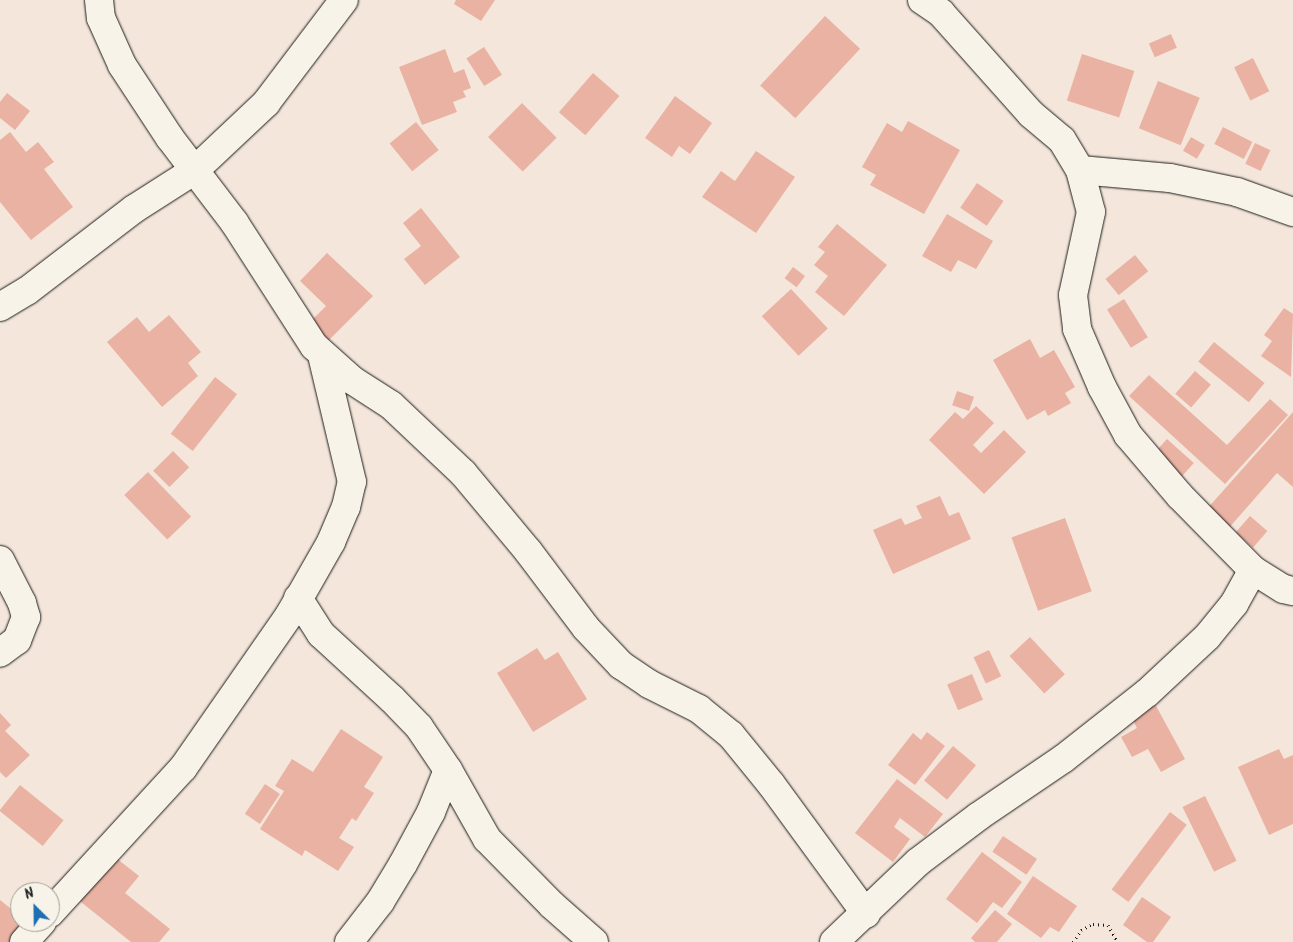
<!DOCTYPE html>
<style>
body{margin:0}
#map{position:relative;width:1293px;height:942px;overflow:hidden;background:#f4e6da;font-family:Kalam,sans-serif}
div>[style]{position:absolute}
.building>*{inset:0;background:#eab2a2;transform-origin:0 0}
.path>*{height:3px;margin-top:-1.5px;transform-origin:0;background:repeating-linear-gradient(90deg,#1c1c1c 0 1px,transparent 0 5px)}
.roads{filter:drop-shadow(0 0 1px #1c1c1c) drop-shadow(0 0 1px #1c1c1c)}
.minor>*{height:28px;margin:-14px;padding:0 14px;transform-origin:14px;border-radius:14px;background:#f7f3e8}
span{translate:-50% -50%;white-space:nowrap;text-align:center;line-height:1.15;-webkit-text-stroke:5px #f7f3e8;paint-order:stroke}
.north{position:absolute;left:10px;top:882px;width:50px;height:50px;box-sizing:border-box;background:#f7f3e8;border:1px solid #9f9d96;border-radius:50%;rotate:337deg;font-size:14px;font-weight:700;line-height:20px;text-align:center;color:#1c1c1c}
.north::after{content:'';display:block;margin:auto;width:18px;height:22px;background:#1f6fb2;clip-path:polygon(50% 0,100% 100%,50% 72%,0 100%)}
</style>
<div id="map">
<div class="building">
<div style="clip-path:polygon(456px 0,495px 0,481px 21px,454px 4px)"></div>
<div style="left:825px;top:16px;width:48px;height:95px;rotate:43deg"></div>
<div style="left:1171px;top:34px;width:15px;height:24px;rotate:67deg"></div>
<div style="left:484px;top:47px;width:33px;height:21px;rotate:57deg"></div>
<div style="clip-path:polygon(445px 49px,454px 73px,464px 69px,471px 88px,463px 91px,466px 97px,453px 102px,457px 112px,422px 125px,399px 67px)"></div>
<div style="left:1082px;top:54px;width:55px;height:49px;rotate:18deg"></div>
<div style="left:1253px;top:58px;width:37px;height:21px;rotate:64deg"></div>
<div style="left:593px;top:73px;width:35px;height:52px;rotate:41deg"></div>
<div style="left:1158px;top:81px;width:45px;height:51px;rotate:22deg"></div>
<div style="clip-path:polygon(7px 93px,30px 111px,15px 130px,0 118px,0 102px)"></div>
<div style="clip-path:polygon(675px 96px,712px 123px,690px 154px,679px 146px,672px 157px,645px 138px)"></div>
<div style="left:522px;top:103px;width:49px;height:48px;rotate:45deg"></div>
<div style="clip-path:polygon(908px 121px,960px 150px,924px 214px,870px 185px,876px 175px,862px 167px,887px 123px,902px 132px)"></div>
<div style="left:416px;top:122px;width:36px;height:34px;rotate:51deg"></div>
<div style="left:1223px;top:127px;width:33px;height:19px;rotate:27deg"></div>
<div style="clip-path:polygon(10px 132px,26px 152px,38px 142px,54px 162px,44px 169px,73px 207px,31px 240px,0 202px,0 140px)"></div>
<div style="left:1191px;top:137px;width:16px;height:16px;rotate:30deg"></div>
<div style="left:1255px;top:143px;width:17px;height:23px;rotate:25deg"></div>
<div style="clip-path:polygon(756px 151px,795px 177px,756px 233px,702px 197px,721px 171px,735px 181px)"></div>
<div style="left:977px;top:183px;width:32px;height:30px;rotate:34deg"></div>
<div style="clip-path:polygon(421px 208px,460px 257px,425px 285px,404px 259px,421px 246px,403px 223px)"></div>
<div style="clip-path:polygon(947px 214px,993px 241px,976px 269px,958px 260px,951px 272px,922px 256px)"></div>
<div style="clip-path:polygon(837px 224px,887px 265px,844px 316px,815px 292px,828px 276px,814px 265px,825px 252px,818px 247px)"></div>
<div style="clip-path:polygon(327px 253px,373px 296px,329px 340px,310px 322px,326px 306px,300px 281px)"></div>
<div style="left:1135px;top:255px;width:21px;height:38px;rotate:51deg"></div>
<div style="left:793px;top:267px;width:15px;height:14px;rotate:37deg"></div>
<div style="left:791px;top:289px;width:54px;height:40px;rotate:47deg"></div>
<div style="left:1124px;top:299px;width:45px;height:20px;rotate:58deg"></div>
<div style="clip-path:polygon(1284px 308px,1293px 314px,1291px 377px,1261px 356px,1272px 341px,1264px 335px)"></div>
<div style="clip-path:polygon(169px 315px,201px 352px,188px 363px,198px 376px,162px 407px,107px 342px,137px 317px,149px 332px)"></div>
<div style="clip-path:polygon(1030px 339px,1040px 358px,1054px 350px,1075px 387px,1065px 393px,1071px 403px,1048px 416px,1045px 410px,1027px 420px,993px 360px)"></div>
<div style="left:1214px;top:342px;width:65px;height:25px;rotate:39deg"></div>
<div style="left:1195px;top:371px;width:21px;height:30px;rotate:41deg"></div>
<div style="clip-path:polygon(1149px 375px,1227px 445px,1270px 399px,1288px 415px,1225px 484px,1129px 396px)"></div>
<div style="left:215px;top:377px;width:28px;height:72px;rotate:38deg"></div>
<div style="left:957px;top:391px;width:18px;height:15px;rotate:19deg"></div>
<div style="clip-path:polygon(976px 406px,994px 423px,973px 445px,981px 453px,1004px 430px,1026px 452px,984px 494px,929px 440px,955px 412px,963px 419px)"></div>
<div style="clip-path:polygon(1293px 412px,1293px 487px,1277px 473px,1228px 529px,1206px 510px)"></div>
<div style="left:1167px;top:439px;width:36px;height:23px;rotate:42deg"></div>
<div style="left:173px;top:451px;width:23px;height:28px;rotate:45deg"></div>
<div style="left:148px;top:472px;width:62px;height:33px;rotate:46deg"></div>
<div style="clip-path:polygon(940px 496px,949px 516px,959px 512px,971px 539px,893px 574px,873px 530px,901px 518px,905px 525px,922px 518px,916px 506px)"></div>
<div style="left:1250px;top:516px;width:23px;height:22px;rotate:41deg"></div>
<div style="left:1065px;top:518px;width:78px;height:57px;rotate:70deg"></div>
<div style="left:1030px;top:637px;width:51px;height:28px;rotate:47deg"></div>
<div style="clip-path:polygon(537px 648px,545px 660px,558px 652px,587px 699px,533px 732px,497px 673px)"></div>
<div style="left:989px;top:650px;width:29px;height:17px;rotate:65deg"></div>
<div style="left:972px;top:674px;width:28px;height:27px;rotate:67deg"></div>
<div style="clip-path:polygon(1155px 704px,1185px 759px,1161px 772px,1148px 749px,1132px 757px,1121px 737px,1137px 728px,1131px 717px)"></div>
<div style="clip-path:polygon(0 713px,11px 725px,5px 731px,30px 755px,6px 778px,0 772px)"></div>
<div style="clip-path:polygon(341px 729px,383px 757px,364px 787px,374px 793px,356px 821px,352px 818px,339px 838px,354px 847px,338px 871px,305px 850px,302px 856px,260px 829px,284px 791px,275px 786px,292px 759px,313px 772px)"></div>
<div style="clip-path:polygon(927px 732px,945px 746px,915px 785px,888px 765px,913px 733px,921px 740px)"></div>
<div style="left:953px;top:746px;width:30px;height:45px;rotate:40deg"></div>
<div style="clip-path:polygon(1279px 749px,1284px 759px,1293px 755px,1293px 824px,1269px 835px,1238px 767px)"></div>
<div style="clip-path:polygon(897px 779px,943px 814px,925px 837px,900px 818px,894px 827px,910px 839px,893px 862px,855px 833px)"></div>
<div style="left:265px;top:784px;width:18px;height:36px;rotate:34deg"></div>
<div style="left:20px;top:785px;width:56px;height:33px;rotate:39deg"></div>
<div style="left:1205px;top:796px;width:72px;height:25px;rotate:64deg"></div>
<div style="left:1170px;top:812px;width:21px;height:97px;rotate:37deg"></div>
<div style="left:1003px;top:836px;width:41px;height:19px;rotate:34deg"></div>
<div style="clip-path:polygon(982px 852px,1022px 882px,1002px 908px,993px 902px,977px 923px,946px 899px)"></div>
<div style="clip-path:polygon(111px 854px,139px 876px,125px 893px,170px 929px,159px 942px,131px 942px,76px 898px)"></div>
<div style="clip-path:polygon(1033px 876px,1077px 906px,1059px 932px,1050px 927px,1041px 938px,1007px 914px)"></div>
<div style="clip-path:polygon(1142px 897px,1171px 917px,1153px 942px,1147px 942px,1123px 925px)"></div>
<div style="clip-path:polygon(0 900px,20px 916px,20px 922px,27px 922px,10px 942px,0 942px)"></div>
<div style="clip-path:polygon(995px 910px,1012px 924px,997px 942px,975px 942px,971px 938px)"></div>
</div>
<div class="path">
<div style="left:1073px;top:942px;width:14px;rotate:-56deg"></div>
<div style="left:1081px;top:930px;width:13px;rotate:-27deg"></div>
<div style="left:1093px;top:924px;width:15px;rotate:4deg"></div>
<div style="left:1108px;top:925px;width:20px;rotate:60deg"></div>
</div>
<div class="roads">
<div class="minor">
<div style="left:99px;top:0;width:18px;rotate:84deg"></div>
<div style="left:101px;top:18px;width:51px;rotate:65.9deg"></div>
<div style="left:122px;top:65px;width:87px;rotate:56.7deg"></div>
<div style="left:170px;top:138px;width:106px;rotate:52.7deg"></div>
<div style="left:234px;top:222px;width:148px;rotate:57.2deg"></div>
<div style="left:314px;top:346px;width:51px;rotate:41.8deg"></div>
<div style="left:352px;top:380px;width:46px;rotate:32.7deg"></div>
<div style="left:391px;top:405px;width:99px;rotate:43.4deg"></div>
<div style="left:463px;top:473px;width:102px;rotate:50.2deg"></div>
<div style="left:528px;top:551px;width:96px;rotate:53deg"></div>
<div style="left:586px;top:628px;width:51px;rotate:46.6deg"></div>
<div style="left:621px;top:665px;width:34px;rotate:34deg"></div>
<div style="left:649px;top:684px;width:56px;rotate:26.6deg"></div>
<div style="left:699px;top:709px;width:41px;rotate:39.1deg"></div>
<div style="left:731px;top:735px;width:63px;rotate:50.8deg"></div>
<div style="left:771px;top:784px;width:161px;rotate:53.8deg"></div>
<div style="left:922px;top:0;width:23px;rotate:34deg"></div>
<div style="left:941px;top:13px;width:135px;rotate:48.3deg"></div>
<div style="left:1031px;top:114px;width:40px;rotate:40deg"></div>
<div style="left:1062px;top:140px;width:35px;rotate:59deg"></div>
<div style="left:1080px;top:170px;width:43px;rotate:75.3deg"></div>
<div style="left:1091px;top:212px;width:85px;rotate:102.2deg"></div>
<div style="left:1073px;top:295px;width:34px;rotate:83deg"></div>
<div style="left:1077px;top:329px;width:63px;rotate:66.7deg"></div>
<div style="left:1102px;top:387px;width:55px;rotate:61.6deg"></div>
<div style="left:1128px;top:435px;width:80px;rotate:49.6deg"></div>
<div style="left:1180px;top:496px;width:104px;rotate:45.4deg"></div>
<div style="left:1253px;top:570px;width:36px;rotate:32deg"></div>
<div style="left:1284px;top:589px;width:9px;rotate:13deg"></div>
<div style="left:1080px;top:170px;width:90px;rotate:5.1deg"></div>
<div style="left:1170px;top:178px;width:68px;rotate:11.8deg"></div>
<div style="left:1237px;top:192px;width:59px;rotate:19.7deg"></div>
<div style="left:0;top:307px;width:31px;rotate:-31deg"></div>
<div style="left:27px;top:291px;width:135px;rotate:-37.5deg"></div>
<div style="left:134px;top:209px;width:72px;rotate:-32.6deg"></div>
<div style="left:195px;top:170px;width:98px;rotate:-43.3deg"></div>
<div style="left:266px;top:103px;width:129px;rotate:-52.9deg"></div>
<div style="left:0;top:560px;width:48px;rotate:62.9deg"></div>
<div style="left:22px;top:603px;width:15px;rotate:74deg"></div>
<div style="left:26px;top:617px;width:25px;rotate:111deg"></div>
<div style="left:17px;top:640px;width:21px;rotate:143deg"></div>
<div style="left:298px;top:598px;width:43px;rotate:57.4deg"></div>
<div style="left:321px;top:634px;width:96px;rotate:42.5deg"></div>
<div style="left:392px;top:699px;width:39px;rotate:46deg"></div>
<div style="left:419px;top:727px;width:52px;rotate:56deg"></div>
<div style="left:448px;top:770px;width:79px;rotate:60.5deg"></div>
<div style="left:487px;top:839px;width:93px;rotate:45.4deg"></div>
<div style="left:552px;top:905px;width:56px;rotate:41.4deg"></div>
<div style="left:50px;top:913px;width:197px;rotate:-47.5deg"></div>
<div style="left:183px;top:768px;width:188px;rotate:-55.2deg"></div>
<div style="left:290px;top:614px;width:83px;rotate:-60.3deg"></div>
<div style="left:331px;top:542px;width:38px;rotate:-67deg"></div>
<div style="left:346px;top:507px;width:26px;rotate:-77deg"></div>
<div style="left:352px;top:482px;width:130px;rotate:-103.3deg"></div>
<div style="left:24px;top:942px;width:27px;rotate:-48deg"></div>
<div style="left:349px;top:942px;width:51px;rotate:-52.2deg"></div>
<div style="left:380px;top:902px;width:44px;rotate:-58.8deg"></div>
<div style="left:403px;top:864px;width:59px;rotate:-61.7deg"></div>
<div style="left:431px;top:812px;width:45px;rotate:-68deg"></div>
<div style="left:834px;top:942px;width:116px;rotate:-43.6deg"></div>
<div style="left:918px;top:862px;width:76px;rotate:-37deg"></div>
<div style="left:979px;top:816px;width:102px;rotate:-34.2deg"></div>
<div style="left:1063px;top:759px;width:107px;rotate:-38.2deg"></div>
<div style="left:1147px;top:693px;width:82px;rotate:-43deg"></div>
<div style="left:1207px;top:637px;width:43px;rotate:-50.7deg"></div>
<div style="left:1234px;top:604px;width:39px;rotate:-61deg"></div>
</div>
</div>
<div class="north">N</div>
</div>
